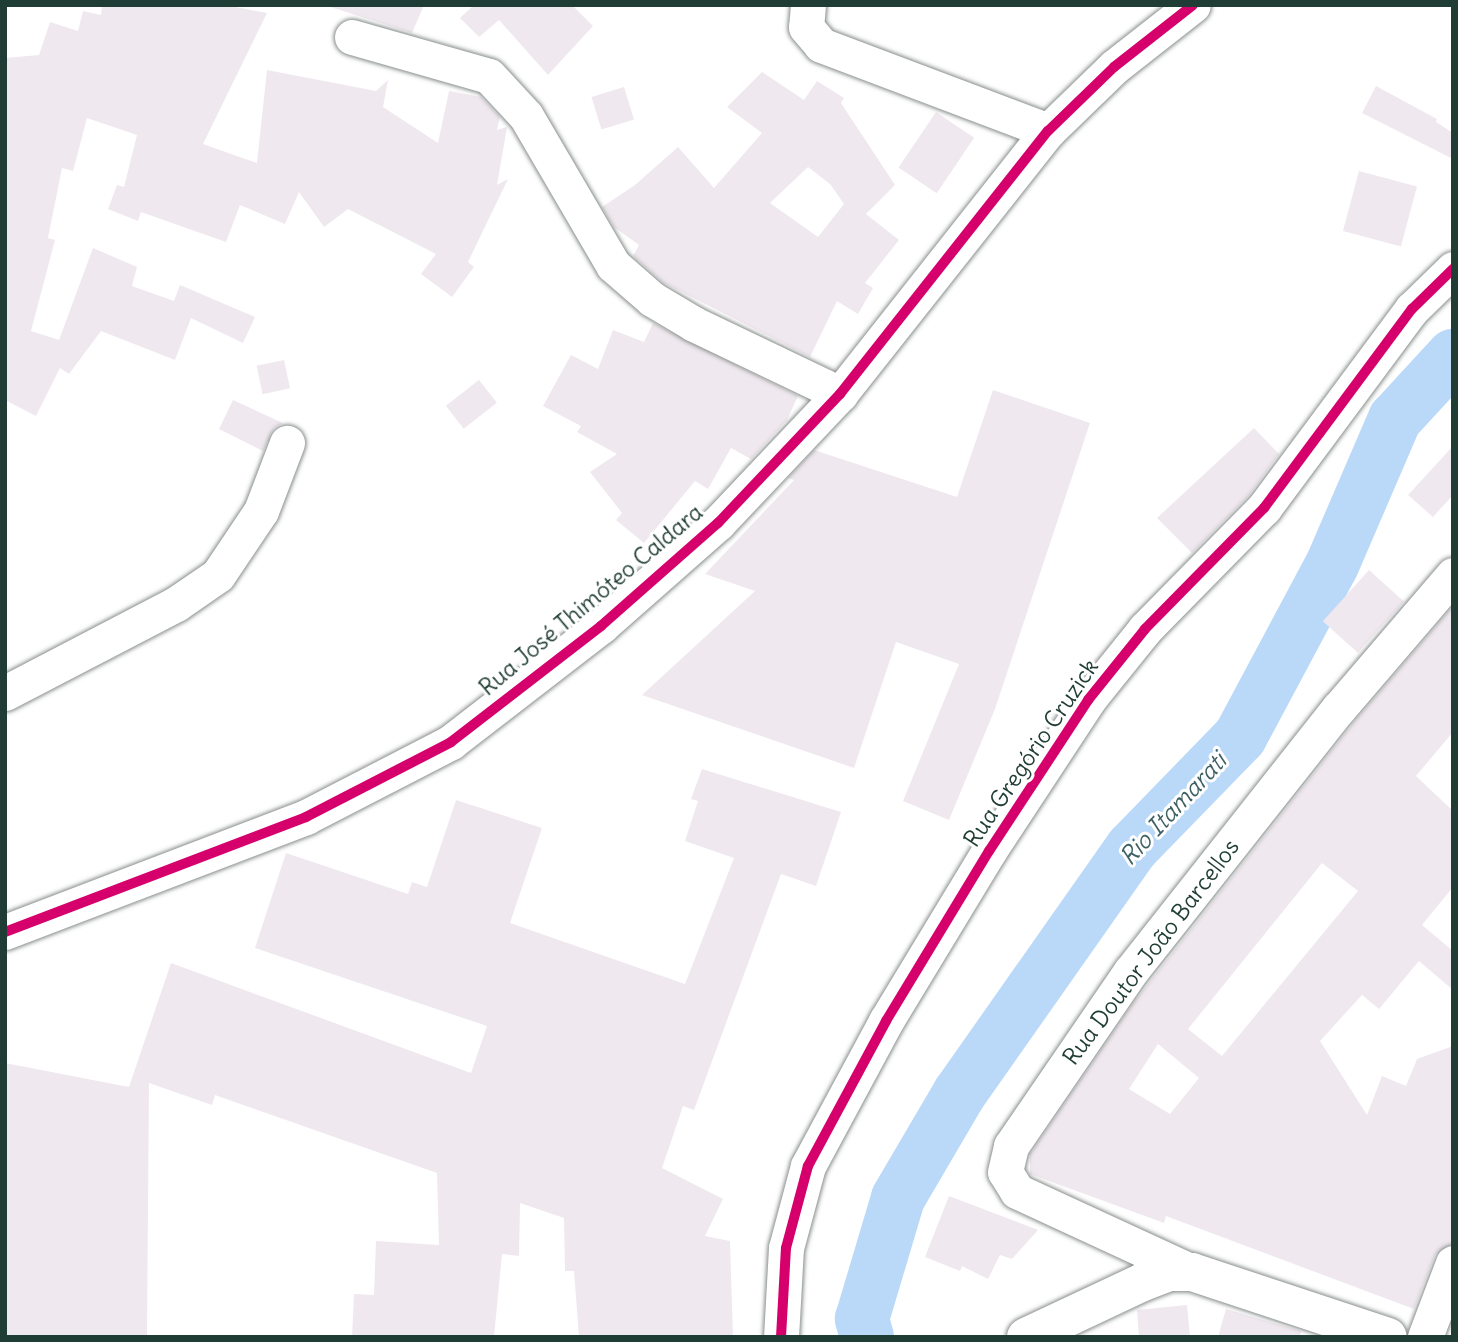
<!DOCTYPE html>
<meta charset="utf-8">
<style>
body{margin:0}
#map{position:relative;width:1458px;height:1342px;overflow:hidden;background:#fff;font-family:Delius,sans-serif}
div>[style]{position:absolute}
.river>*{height:54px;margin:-27px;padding:0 27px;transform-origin:27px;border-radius:27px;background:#bad9f9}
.building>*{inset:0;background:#f0e8ef;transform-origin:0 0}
.roads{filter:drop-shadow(0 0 2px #898f8d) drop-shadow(0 0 2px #898f8d)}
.minor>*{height:35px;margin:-17.5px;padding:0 17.5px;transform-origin:17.5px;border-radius:17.5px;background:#fff}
.tertiary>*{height:38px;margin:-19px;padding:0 19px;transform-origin:19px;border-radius:19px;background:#fff}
.cycleway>*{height:10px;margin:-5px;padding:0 5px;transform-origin:5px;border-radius:5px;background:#d6006c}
span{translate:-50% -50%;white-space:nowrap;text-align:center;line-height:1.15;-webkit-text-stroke:6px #fff;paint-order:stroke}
.street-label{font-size:23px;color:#1f3d34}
.water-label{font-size:24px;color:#3e6064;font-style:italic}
.frame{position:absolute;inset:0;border:7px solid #1f3d34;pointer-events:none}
</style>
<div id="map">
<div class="river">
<div style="left:867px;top:1337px;width:19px;rotate:-106deg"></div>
<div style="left:862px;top:1319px;width:126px;rotate:-73.4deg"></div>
<div style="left:898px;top:1198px;width:121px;rotate:-59.6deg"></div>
<div style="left:959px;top:1094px;width:301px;rotate:-54.9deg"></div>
<div style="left:1132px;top:848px;width:155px;rotate:-45.8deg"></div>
<div style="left:1240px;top:737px;width:195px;rotate:-61.9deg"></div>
<div style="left:1332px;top:565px;width:159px;rotate:-66.7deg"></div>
<div style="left:1395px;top:419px;width:86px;rotate:-47.4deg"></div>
</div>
<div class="building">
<div style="clip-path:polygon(102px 5px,225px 5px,267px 13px,203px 144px,257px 163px,267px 70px,376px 91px,388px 80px,383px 107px,438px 143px,449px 91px,481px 97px,500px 117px,497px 130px,507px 127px,497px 185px,508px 179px,468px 262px,474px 267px,452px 297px,421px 274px,436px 254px,348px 209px,324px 227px,299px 192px,285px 224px,240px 205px,226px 242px,141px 212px,138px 221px,108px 209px,117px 185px,124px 187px,137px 135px,87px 118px,73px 171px,62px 168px,48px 238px,55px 240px,31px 331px,59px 340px,93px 248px,137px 267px,132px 286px,174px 301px,180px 285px,255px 317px,243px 343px,191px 318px,175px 360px,101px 331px,69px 374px,60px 368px,36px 416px,5px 400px,5px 58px,39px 55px,50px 22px,78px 31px,83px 11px,101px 15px)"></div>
<div style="clip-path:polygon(324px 5px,424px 5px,412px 33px)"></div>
<div style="clip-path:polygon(474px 5px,572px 5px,593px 26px,548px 75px,499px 20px,479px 37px,460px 18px)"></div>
<div style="clip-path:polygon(evenodd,762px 72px,804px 100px,817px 81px,844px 98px,841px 103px,895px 185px,866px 214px,899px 240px,865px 283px,873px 288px,858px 314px,837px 301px,810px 357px,664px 283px,633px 256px,639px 245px,614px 227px,602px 207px,635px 185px,678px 147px,714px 188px,762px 133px,727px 107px,762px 72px,808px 167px,830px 184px,844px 204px,818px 237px,770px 203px,808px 167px)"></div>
<div style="clip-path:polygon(1376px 86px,1437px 119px,1436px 122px,1453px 133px,1453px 159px,1362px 113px)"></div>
<div style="left:624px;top:87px;width:34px;height:34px;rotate:73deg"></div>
<div style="left:936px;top:112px;width:46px;height:67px;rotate:34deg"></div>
<div style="left:1359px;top:171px;width:60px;height:62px;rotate:15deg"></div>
<div style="clip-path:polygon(653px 323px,798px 396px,787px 420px,751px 459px,731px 448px,708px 489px,695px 481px,644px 543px,616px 520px,622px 513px,590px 472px,617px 454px,577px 432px,581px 426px,543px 406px,571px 355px,598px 369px,613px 330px,644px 342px)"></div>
<div style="left:284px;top:360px;width:29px;height:28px;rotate:78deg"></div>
<div style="left:479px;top:380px;width:29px;height:42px;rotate:52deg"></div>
<div style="clip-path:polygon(993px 390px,1090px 423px,995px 709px,949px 820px,903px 801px,959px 664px,896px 642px,854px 768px,642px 695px,755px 591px,705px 574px,794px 480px,788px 478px,814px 450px,957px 497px)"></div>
<div style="clip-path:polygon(233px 400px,283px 423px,274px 428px,263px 451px,219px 429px)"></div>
<div style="clip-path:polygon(1254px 428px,1279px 454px,1249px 495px,1192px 553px,1157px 518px)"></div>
<div style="clip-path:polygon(1453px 446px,1453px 495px,1433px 517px,1408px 495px)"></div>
<div style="left:1369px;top:570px;width:47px;height:69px;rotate:42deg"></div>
<div style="clip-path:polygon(evenodd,1453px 606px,1453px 732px,1416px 776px,1453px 811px,1453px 887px,1422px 925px,1453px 951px,1453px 990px,1419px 961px,1379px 1009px,1362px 995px,1320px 1041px,1367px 1115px,1382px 1076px,1406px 1086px,1417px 1059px,1453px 1046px,1453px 1243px,1435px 1255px,1414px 1309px,1166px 1216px,1164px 1223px,1030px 1174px,1030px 1154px,1134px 1002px,1355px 721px,1453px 606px,1322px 863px,1358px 891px,1222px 1056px,1188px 1029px,1322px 863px,1453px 606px,1158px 1044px,1199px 1078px,1170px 1114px,1129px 1089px,1158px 1044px)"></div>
<div style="clip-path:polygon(702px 769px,841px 812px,816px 886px,781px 874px,694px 1110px,683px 1106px,662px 1168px,723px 1199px,705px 1236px,730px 1241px,733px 1337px,579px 1337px,574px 1271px,565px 1271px,564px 1218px,520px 1203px,519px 1256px,502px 1254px,494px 1337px,352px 1337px,354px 1294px,374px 1295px,376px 1241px,439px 1245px,437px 1173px,215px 1095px,212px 1105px,149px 1083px,147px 1337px,5px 1337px,5px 1063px,129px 1087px,171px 963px,471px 1073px,487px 1026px,255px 948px,286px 853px,408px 894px,412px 882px,427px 887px,456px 800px,542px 828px,510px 923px,685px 984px,734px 858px,685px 841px,698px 801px,691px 799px)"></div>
<div style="clip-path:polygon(949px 1196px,1038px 1230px,1012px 1259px,1000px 1255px,988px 1279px,962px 1266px,960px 1271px,925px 1257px)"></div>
<div style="clip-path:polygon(1187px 1305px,1190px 1337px,1139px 1337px,1137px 1310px)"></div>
<div style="clip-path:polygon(1226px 1309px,1301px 1331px,1300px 1337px,1218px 1337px)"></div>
</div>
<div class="roads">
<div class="minor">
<div style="left:808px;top:5px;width:22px;rotate:95deg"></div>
<div style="left:806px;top:27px;width:23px;rotate:50deg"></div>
<div style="left:821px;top:45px;width:243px;rotate:20.7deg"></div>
<div style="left:352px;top:37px;width:142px;rotate:15.9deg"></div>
<div style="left:489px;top:76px;width:54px;rotate:47.2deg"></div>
<div style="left:526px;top:116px;width:173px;rotate:59.7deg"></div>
<div style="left:613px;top:265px;width:52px;rotate:41.1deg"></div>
<div style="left:652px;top:299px;width:49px;rotate:30.8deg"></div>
<div style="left:694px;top:324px;width:162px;rotate:25.6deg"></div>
<div style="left:5px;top:693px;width:193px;rotate:-27.5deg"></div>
<div style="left:176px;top:604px;width:51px;rotate:-34.6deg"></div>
<div style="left:218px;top:575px;width:77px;rotate:-56.1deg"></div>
<div style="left:261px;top:511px;width:73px;rotate:-69.1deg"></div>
<div style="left:5px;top:932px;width:322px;rotate:-20.9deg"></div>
<div style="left:306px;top:817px;width:163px;rotate:-27.3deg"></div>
<div style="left:451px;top:742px;width:190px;rotate:-37.7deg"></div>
<div style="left:601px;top:626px;width:156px;rotate:-41.4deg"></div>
<div style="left:718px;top:523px;width:178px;rotate:-46.6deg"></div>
<div style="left:840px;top:394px;width:335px;rotate:-51.7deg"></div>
<div style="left:1048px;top:131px;width:92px;rotate:-44.1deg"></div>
<div style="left:1114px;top:67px;width:100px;rotate:-38.1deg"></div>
<div style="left:1192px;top:1272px;width:193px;rotate:-155.2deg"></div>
<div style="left:1017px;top:1191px;width:22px;rotate:-122deg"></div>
<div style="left:1005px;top:1172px;width:27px;rotate:-77deg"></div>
<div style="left:1011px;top:1146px;width:212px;rotate:-55.6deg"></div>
<div style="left:1131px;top:971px;width:335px;rotate:-51.7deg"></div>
<div style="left:1339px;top:708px;width:175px;rotate:-49.4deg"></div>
<div style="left:781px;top:1337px;width:89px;rotate:-86.8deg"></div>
<div style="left:786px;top:1248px;width:85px;rotate:-75deg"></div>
<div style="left:808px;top:1166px;width:165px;rotate:-61.7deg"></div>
<div style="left:886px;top:1021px;width:199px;rotate:-58.8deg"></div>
<div style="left:989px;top:851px;width:181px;rotate:-56.7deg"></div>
<div style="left:1088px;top:700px;width:91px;rotate:-51.2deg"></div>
<div style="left:1145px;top:629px;width:170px;rotate:-45.5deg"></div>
<div style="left:1264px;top:508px;width:248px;rotate:-53.4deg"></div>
<div style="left:1412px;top:309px;width:57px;rotate:-44.3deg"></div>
<div style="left:1425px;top:1337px;width:79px;rotate:-69.3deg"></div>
</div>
<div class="tertiary">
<div style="left:1026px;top:1337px;width:129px;rotate:-25.2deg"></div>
<div style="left:1143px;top:1282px;width:28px;rotate:-21deg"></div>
<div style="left:1169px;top:1272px;width:23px"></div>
<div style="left:1192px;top:1272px;width:206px;rotate:18.3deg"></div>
</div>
</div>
<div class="cycleway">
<div style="left:5px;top:932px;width:322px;rotate:-20.9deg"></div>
<div style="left:306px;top:817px;width:163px;rotate:-27.3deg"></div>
<div style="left:451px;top:742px;width:190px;rotate:-37.7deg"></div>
<div style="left:601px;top:626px;width:156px;rotate:-41.4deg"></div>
<div style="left:718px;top:523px;width:178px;rotate:-46.6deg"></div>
<div style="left:840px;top:394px;width:335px;rotate:-51.7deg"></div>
<div style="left:1048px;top:131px;width:92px;rotate:-44.1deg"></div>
<div style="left:1114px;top:67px;width:100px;rotate:-38.1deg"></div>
<div style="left:781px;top:1337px;width:89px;rotate:-86.8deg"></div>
<div style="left:786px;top:1248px;width:85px;rotate:-75deg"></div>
<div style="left:808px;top:1166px;width:165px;rotate:-61.7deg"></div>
<div style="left:886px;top:1021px;width:199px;rotate:-58.8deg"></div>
<div style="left:989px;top:851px;width:181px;rotate:-56.7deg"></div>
<div style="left:1088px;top:700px;width:91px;rotate:-51.2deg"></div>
<div style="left:1145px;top:629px;width:170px;rotate:-45.5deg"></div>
<div style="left:1264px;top:508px;width:248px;rotate:-53.4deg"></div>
<div style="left:1412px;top:309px;width:57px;rotate:-44.3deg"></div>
</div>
<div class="street-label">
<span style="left:591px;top:600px;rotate:-40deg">Rua José Thimóteo Caldara</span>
<span style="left:1031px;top:753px;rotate:-56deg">Rua Gregório Cruzick</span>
<span style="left:1151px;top:952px;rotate:-53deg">Rua Doutor João Barcellos</span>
</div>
<div class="water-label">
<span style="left:1173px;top:809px;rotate:-47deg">Rio Itamarati</span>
</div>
<div class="frame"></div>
</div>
